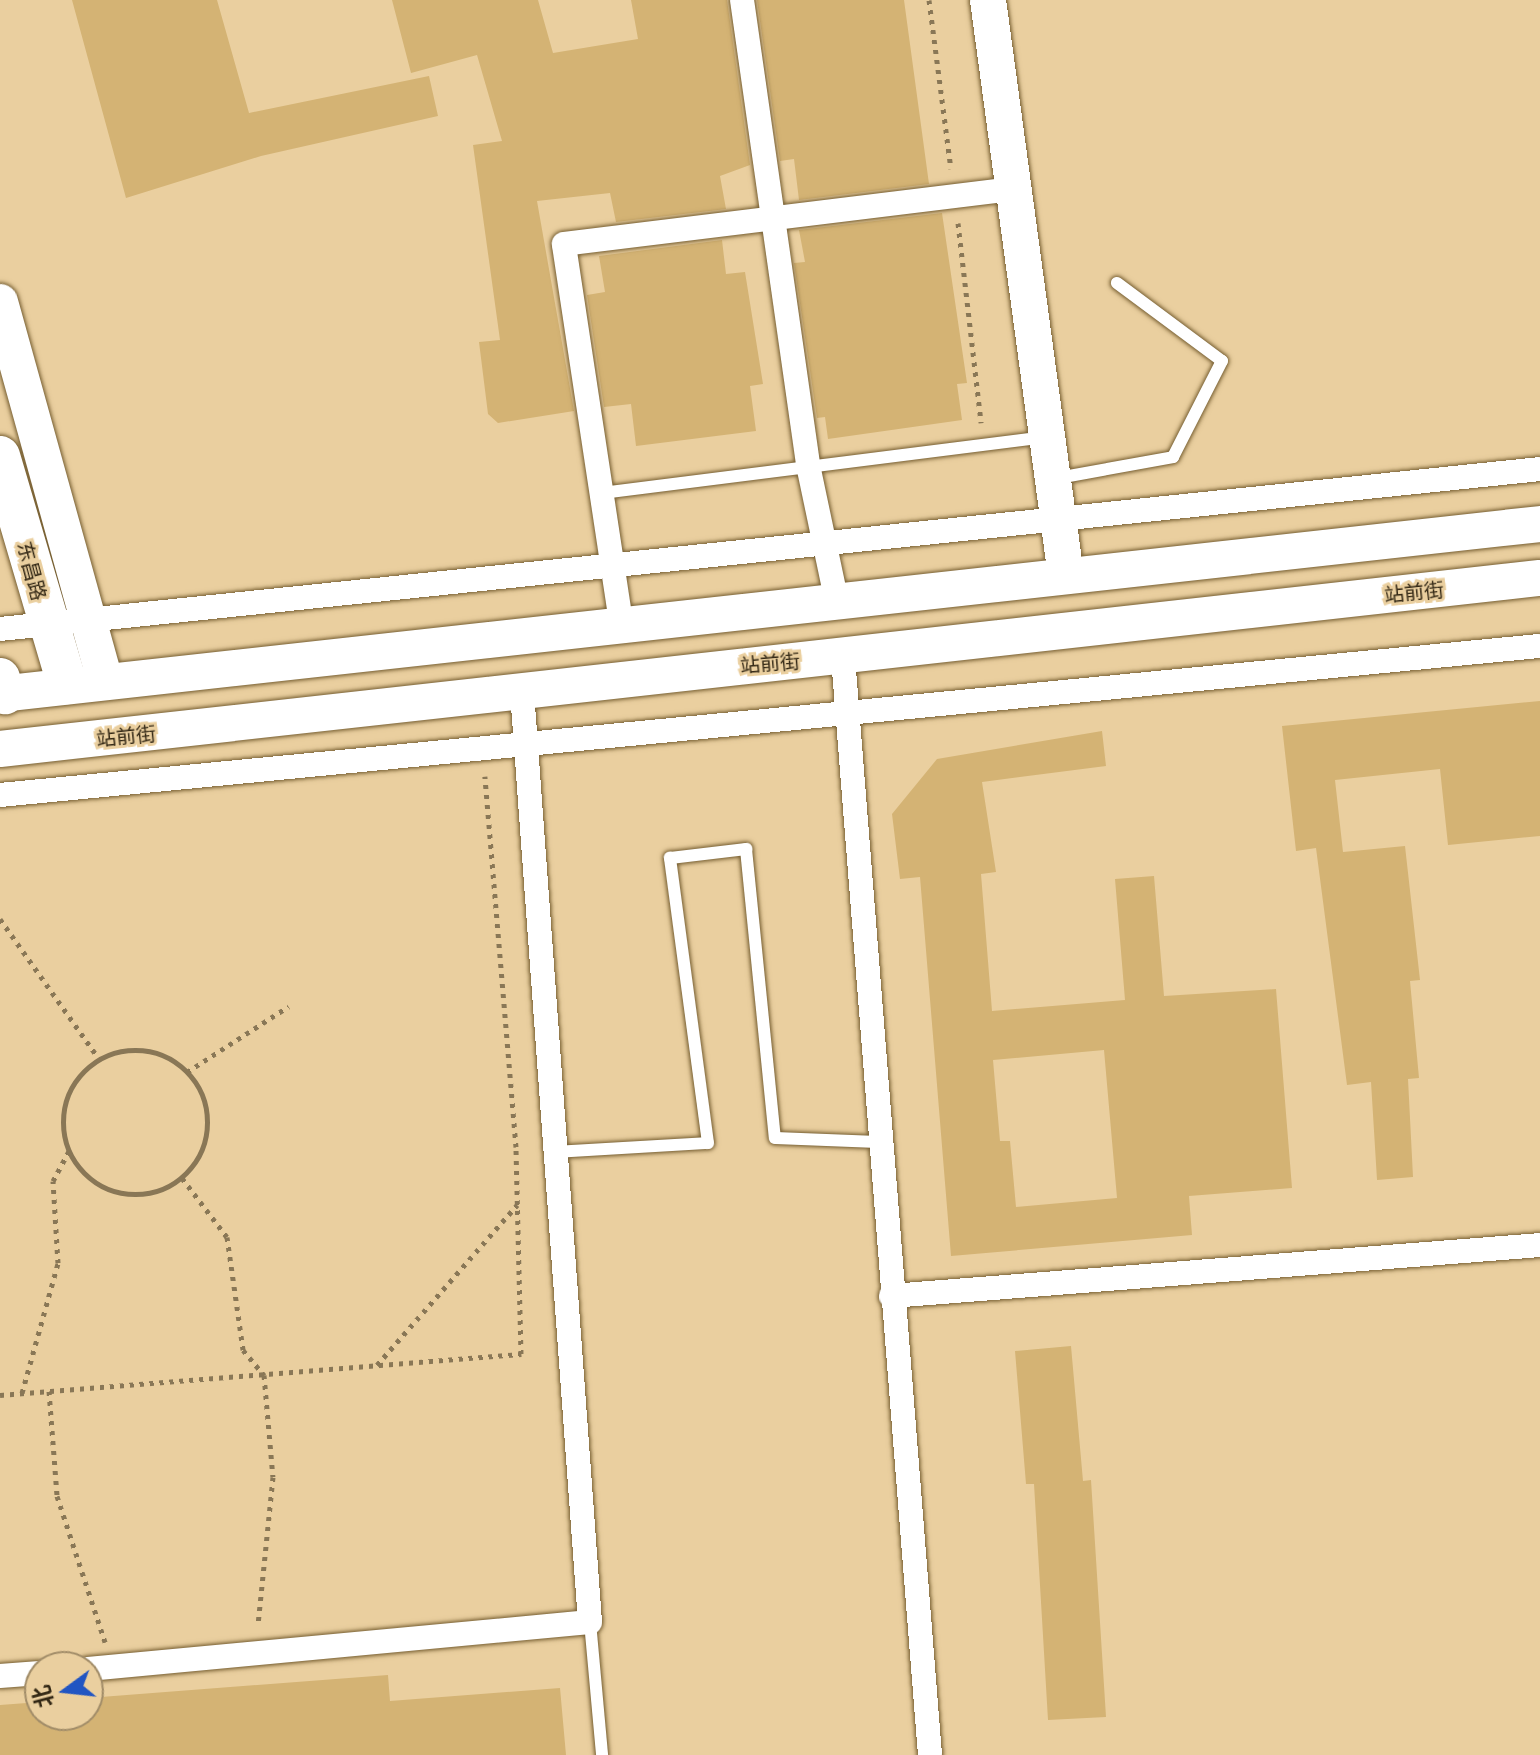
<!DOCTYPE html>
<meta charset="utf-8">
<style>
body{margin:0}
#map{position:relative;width:1540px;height:1755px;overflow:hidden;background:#eacf9f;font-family:"IBM Plex Sans","Noto Sans SC",sans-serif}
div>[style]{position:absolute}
.building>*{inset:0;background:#d4b374}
.path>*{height:5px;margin-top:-2.5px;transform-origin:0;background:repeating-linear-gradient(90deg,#897756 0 4px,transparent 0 10px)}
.path>.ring{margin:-2.5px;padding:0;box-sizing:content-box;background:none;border:5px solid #897756;border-radius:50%}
.roads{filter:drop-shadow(0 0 2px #765e31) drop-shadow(0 0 2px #765e31)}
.lane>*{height:12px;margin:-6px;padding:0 6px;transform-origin:6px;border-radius:6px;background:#fff}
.street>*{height:24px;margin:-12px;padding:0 12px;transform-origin:12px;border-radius:12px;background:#fff}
.secondary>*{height:36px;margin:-18px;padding:0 18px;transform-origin:18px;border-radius:18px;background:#fff}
.primary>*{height:40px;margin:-20px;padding:0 20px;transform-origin:20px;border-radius:20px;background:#fff}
span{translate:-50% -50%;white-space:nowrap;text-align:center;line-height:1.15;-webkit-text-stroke:6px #eacf9f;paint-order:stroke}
.street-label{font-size:20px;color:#332815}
.north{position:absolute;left:24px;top:1651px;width:80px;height:80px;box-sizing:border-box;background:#eacf9f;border:2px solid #a18c68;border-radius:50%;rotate:255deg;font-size:22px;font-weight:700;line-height:32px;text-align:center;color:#332815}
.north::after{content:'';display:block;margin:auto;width:28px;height:36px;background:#2155c2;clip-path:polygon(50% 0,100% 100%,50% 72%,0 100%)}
</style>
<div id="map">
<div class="building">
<div style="clip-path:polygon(72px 0,217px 0,249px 113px,429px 76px,438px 116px,261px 156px,126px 198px)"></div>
<div style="clip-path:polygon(392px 0,538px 0,553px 53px,638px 39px,631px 0,727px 0,750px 165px,720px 176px,726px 209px,616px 222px,610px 193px,537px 201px,574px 411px,498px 423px,488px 414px,479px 342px,500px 340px,473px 145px,502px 141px,477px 55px,411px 73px)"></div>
<div style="clip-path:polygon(757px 0,904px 0,929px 184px,799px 200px,794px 159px,780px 161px)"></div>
<div style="clip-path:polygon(942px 213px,967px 383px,957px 384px,962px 420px,828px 439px,825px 417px,817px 418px,794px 263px,805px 262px,799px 230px)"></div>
<div style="clip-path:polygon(722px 240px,726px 274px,745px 272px,763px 384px,750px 386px,756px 431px,636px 446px,631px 404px,604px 407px,587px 295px,605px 292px,599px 256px)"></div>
<div style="clip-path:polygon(1540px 701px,1540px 836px,1448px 845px,1440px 769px,1335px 780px,1343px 852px,1405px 846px,1420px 980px,1410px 981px,1419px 1078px,1408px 1079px,1413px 1177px,1377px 1180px,1371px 1082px,1347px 1085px,1316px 848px,1296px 851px,1282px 726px)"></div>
<div style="clip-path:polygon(evenodd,1102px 731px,1106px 766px,982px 782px,996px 872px,981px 874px,992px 1011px,1125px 1000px,1115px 879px,1154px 876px,1164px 996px,1276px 989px,1292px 1188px,1189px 1196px,1192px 1235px,951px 1256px,920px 877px,900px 879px,892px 814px,937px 759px,1102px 731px,1104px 1050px,1117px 1198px,1016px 1207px,1010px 1141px,1000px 1141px,993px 1060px,1104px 1050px)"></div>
<div style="clip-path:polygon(1071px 1346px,1083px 1481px,1091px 1480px,1106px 1717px,1048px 1720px,1034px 1484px,1026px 1484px,1015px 1351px)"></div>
<div style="clip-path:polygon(388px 1675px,390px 1701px,560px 1688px,566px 1755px,0 1755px,0 1705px,40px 1702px,40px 1715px,88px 1715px,88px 1698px)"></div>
</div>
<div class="path">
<div style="left:929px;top:0;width:170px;rotate:82.6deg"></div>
<div style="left:958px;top:223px;width:201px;rotate:83.4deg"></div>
<div style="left:0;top:919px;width:171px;rotate:54.7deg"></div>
<div class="ring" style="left:63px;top:1050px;width:139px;height:139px"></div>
<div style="left:187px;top:1072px;width:121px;rotate:-32.9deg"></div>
<div style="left:182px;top:1178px;width:74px;rotate:52.7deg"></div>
<div style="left:227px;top:1237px;width:114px;rotate:81.9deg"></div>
<div style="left:243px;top:1350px;width:33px;rotate:50deg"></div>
<div style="left:264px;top:1375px;width:102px;rotate:85deg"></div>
<div style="left:273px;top:1477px;width:149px;rotate:95.8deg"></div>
<div style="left:377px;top:1365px;width:213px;rotate:-48.8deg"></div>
<div style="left:49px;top:1391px;width:105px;rotate:85.6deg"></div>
<div style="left:57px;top:1496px;width:154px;rotate:71.8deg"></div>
<div style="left:22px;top:1393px;width:135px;rotate:-74.5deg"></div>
<div style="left:58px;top:1263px;width:82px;rotate:-93.5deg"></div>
<div style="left:53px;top:1181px;width:34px;rotate:-62deg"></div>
<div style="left:0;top:1395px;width:523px;rotate:-4.5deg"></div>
<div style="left:521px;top:1354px;width:207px;rotate:-91.4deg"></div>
<div style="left:516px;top:1147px;width:372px;rotate:-94.8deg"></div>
</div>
<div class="roads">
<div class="lane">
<div style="left:1058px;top:478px;width:117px;rotate:-10.3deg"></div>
<div style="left:1173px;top:457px;width:108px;rotate:-63deg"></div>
<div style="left:1222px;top:361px;width:131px;rotate:-143.4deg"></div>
<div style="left:602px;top:493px;width:445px;rotate:-7.2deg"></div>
<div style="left:556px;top:1152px;width:152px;rotate:-3.4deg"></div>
<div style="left:708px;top:1143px;width:288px;rotate:-97.6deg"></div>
<div style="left:670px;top:858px;width:77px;rotate:-6.8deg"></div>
<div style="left:746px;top:849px;width:290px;rotate:84.3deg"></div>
<div style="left:775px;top:1138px;width:103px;rotate:2.2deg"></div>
<div style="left:590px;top:1622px;width:134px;rotate:84.8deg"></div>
</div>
<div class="street">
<div style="left:742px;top:0;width:470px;rotate:81.9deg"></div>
<div style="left:808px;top:465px;width:136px;rotate:78.1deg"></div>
<div style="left:621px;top:622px;width:382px;rotate:-98.6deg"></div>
<div style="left:564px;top:244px;width:453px;rotate:-7deg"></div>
<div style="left:0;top:629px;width:1548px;rotate:-5.93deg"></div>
<div style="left:843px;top:657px;width:1101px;rotate:85.47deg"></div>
<div style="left:0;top:795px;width:1547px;rotate:-5.53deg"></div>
<div style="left:891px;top:1296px;width:651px;rotate:-4.49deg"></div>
<div style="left:88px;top:1669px;width:504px;rotate:-5.35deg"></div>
<div style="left:590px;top:1622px;width:932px;rotate:-94.18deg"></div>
<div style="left:0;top:1676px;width:40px;rotate:-4.3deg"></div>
</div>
<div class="secondary">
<div style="left:988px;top:0;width:581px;rotate:82.29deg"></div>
<div style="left:0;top:302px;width:393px;rotate:74.5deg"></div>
<div style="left:0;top:694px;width:1549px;rotate:-6.3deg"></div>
<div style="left:0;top:749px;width:1549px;rotate:-6.34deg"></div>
</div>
<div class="primary">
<div style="left:0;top:456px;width:238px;rotate:73.6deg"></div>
<div style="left:0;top:678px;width:17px;rotate:73deg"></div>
</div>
</div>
<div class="street-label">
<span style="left:32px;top:571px;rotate:75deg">东昌路</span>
<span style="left:1414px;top:592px;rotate:-6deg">站前街</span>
<span style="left:770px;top:663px;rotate:-5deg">站前街</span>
<span style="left:126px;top:736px;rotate:-6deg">站前街</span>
</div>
<div class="north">北</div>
</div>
